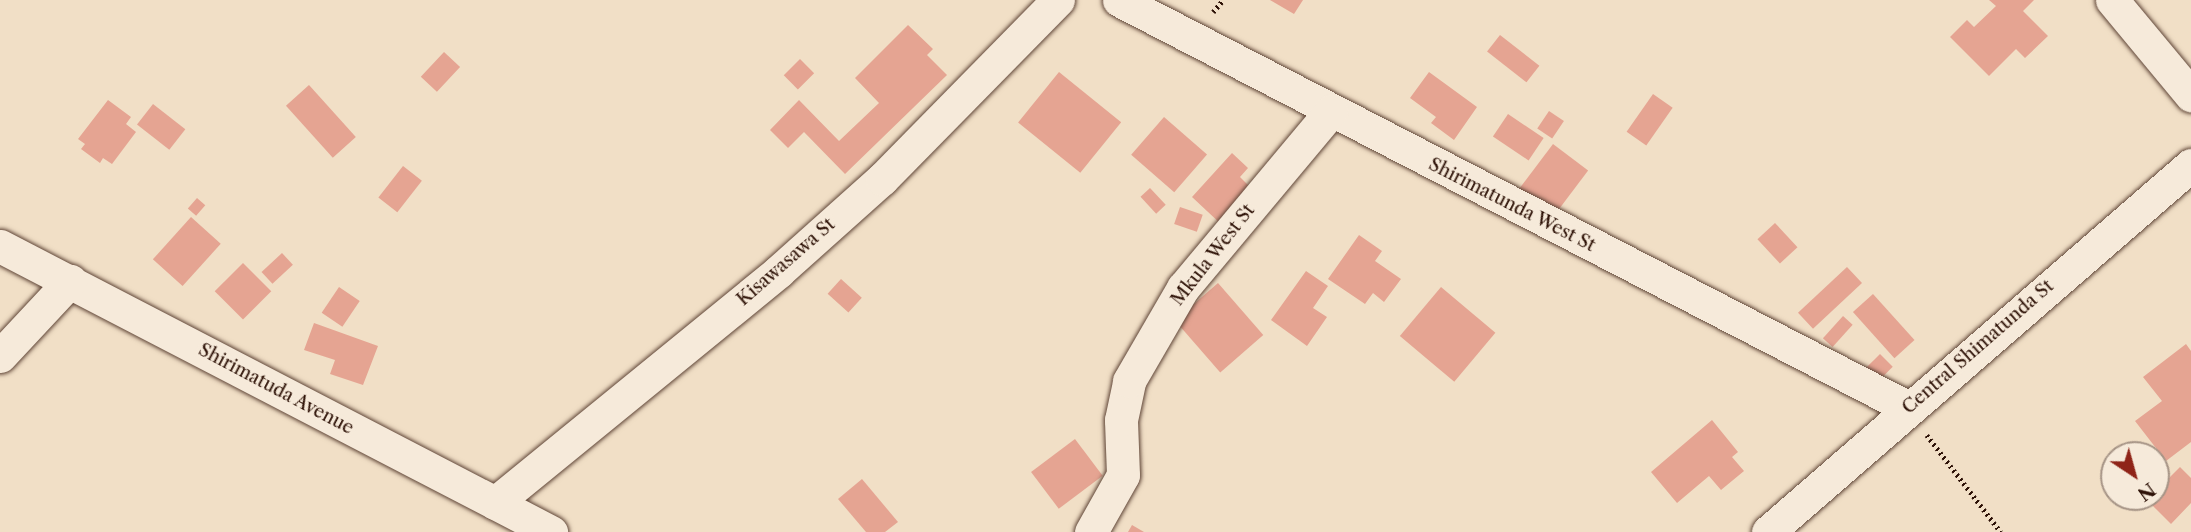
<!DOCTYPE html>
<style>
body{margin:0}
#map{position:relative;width:2191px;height:532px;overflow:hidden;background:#f1dfc6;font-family:"Libre Caslon Text",serif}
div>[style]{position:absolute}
.building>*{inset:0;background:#e5a492;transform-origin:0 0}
.path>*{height:4.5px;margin-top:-2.25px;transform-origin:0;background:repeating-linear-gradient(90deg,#2e1207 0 2px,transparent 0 5.5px)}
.roads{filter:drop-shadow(0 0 2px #5f4537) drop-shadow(0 0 2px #5f4537)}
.street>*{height:33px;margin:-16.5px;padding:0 16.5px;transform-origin:16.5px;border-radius:16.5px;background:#f6eada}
span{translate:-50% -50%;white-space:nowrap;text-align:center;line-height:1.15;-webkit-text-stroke:7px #f6eada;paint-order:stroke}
.street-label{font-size:18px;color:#2e1207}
.north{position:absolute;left:2100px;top:441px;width:70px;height:70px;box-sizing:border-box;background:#f6eada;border:2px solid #a69486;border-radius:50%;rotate:144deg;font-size:19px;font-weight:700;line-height:28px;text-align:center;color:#2e1207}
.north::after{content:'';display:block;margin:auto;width:24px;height:32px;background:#8f2418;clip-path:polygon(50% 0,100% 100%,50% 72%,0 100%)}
</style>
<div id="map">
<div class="building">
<div style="clip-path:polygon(1270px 0,1303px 0,1294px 14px)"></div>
<div style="clip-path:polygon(1989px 0,2034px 0,2023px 11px,2048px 36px,2025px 58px,2016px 49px,1989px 76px,1950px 37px,1967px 20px,1974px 27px,1996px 6px)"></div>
<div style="clip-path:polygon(908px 25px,933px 49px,927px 55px,947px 75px,845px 174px,804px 132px,788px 148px,770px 130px,799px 100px,839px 141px,879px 103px,855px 78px)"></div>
<div style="left:1500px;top:35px;width:50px;height:21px;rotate:38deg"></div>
<div style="left:444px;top:52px;width:22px;height:34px;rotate:43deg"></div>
<div style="left:800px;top:59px;width:20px;height:23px;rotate:45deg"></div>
<div style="left:1059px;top:72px;width:80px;height:65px;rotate:39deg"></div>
<div style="clip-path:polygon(1429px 72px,1477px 107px,1454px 140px,1431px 123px,1436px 117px,1410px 98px)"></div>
<div style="left:309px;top:85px;width:70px;height:31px;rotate:48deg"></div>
<div style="left:1653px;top:94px;width:24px;height:46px;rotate:35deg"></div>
<div style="clip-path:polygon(108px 100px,131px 117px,126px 124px,136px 132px,112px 164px,103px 158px,100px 163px,81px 149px,85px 144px,78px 139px)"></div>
<div style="left:153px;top:104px;width:41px;height:26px;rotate:38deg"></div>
<div style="left:1549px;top:111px;width:18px;height:21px;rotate:34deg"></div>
<div style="left:1508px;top:114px;width:43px;height:27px;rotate:34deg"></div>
<div style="left:1164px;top:117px;width:57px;height:50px;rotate:41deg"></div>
<div style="left:1553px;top:144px;width:44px;height:58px;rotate:37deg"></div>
<div style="clip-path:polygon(1232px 153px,1248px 168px,1240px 177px,1255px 192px,1223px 226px,1192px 197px)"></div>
<div style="left:403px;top:166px;width:24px;height:40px;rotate:38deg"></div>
<div style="left:1150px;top:188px;width:23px;height:13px;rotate:47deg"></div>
<div style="left:197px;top:198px;width:11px;height:14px;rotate:41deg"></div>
<div style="left:1180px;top:207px;width:24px;height:18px;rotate:19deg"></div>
<div style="left:191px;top:217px;width:40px;height:57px;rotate:42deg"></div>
<div style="left:1775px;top:223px;width:33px;height:24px;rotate:47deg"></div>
<div style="clip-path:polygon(1359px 235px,1382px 251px,1375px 261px,1401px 279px,1384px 302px,1373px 293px,1365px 304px,1328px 279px)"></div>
<div style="left:282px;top:253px;width:16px;height:28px;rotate:47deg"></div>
<div style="left:243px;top:263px;width:40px;height:40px;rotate:45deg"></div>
<div style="left:1847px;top:267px;width:22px;height:67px;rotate:47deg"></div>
<div style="clip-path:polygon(1306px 271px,1328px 286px,1313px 308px,1327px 317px,1307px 346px,1271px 320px)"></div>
<div style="left:841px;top:279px;width:28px;height:20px;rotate:42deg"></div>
<div style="left:1218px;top:283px;width:69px;height:57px;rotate:49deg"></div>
<div style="left:339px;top:287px;width:25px;height:31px;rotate:34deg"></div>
<div style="left:1441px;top:287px;width:71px;height:64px;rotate:40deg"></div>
<div style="left:1873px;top:294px;width:62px;height:27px;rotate:48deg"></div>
<div style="left:1843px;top:316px;width:13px;height:30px;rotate:42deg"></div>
<div style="clip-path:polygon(314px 323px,378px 346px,363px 385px,330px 374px,335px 360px,304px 350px)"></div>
<div style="clip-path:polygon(2186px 344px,2191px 351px,2191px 442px,2166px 461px,2135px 421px,2162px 401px,2143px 377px)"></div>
<div style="left:1880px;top:354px;width:18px;height:27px;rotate:45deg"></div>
<div style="clip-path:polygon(1712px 420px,1738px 452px,1732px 457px,1744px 471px,1721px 490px,1709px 476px,1677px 503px,1651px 472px)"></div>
<div style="left:1075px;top:439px;width:46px;height:55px;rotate:53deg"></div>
<div style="clip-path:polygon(2180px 467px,2191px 478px,2191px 503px,2171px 524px,2147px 500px,2156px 497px,2156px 491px)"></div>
<div style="clip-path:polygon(862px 479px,898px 522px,885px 532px,866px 532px,838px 499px)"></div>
<div style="clip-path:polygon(1132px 525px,1144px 532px,1128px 532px)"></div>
</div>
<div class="path">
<div style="left:1213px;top:12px;width:16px;rotate:-50deg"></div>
<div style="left:1927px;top:435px;width:122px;rotate:52.7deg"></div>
</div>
<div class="roads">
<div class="street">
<div style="left:1119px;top:0;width:887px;rotate:27.32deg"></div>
<div style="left:2112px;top:0;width:124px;rotate:50.3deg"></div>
<div style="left:0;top:246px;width:621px;rotate:27.43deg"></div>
<div style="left:0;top:356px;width:103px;rotate:-47deg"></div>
<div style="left:495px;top:503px;width:367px;rotate:-39.2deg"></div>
<div style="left:779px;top:271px;width:138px;rotate:-41.8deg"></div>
<div style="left:882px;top:179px;width:251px;rotate:-45.5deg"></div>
<div style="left:1091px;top:532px;width:65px;rotate:-60.7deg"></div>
<div style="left:1123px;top:475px;width:55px;rotate:-92.1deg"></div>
<div style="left:1121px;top:420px;width:40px;rotate:-78deg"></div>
<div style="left:1129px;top:381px;width:108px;rotate:-59.9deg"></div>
<div style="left:1183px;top:288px;width:231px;rotate:-50.1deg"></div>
<div style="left:1768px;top:532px;width:560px;rotate:-40.95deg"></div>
</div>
</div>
<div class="street-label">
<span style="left:1512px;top:205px;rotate:27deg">Shirimatunda West St</span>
<span style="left:1213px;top:255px;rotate:-52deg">Mkula West St</span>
<span style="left:786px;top:262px;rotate:-41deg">Kisawasawa St</span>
<span style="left:1978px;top:347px;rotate:-41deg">Central Shimatunda St</span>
<span style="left:276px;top:389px;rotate:28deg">Shirimatuda Avenue</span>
</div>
<div class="north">N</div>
</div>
